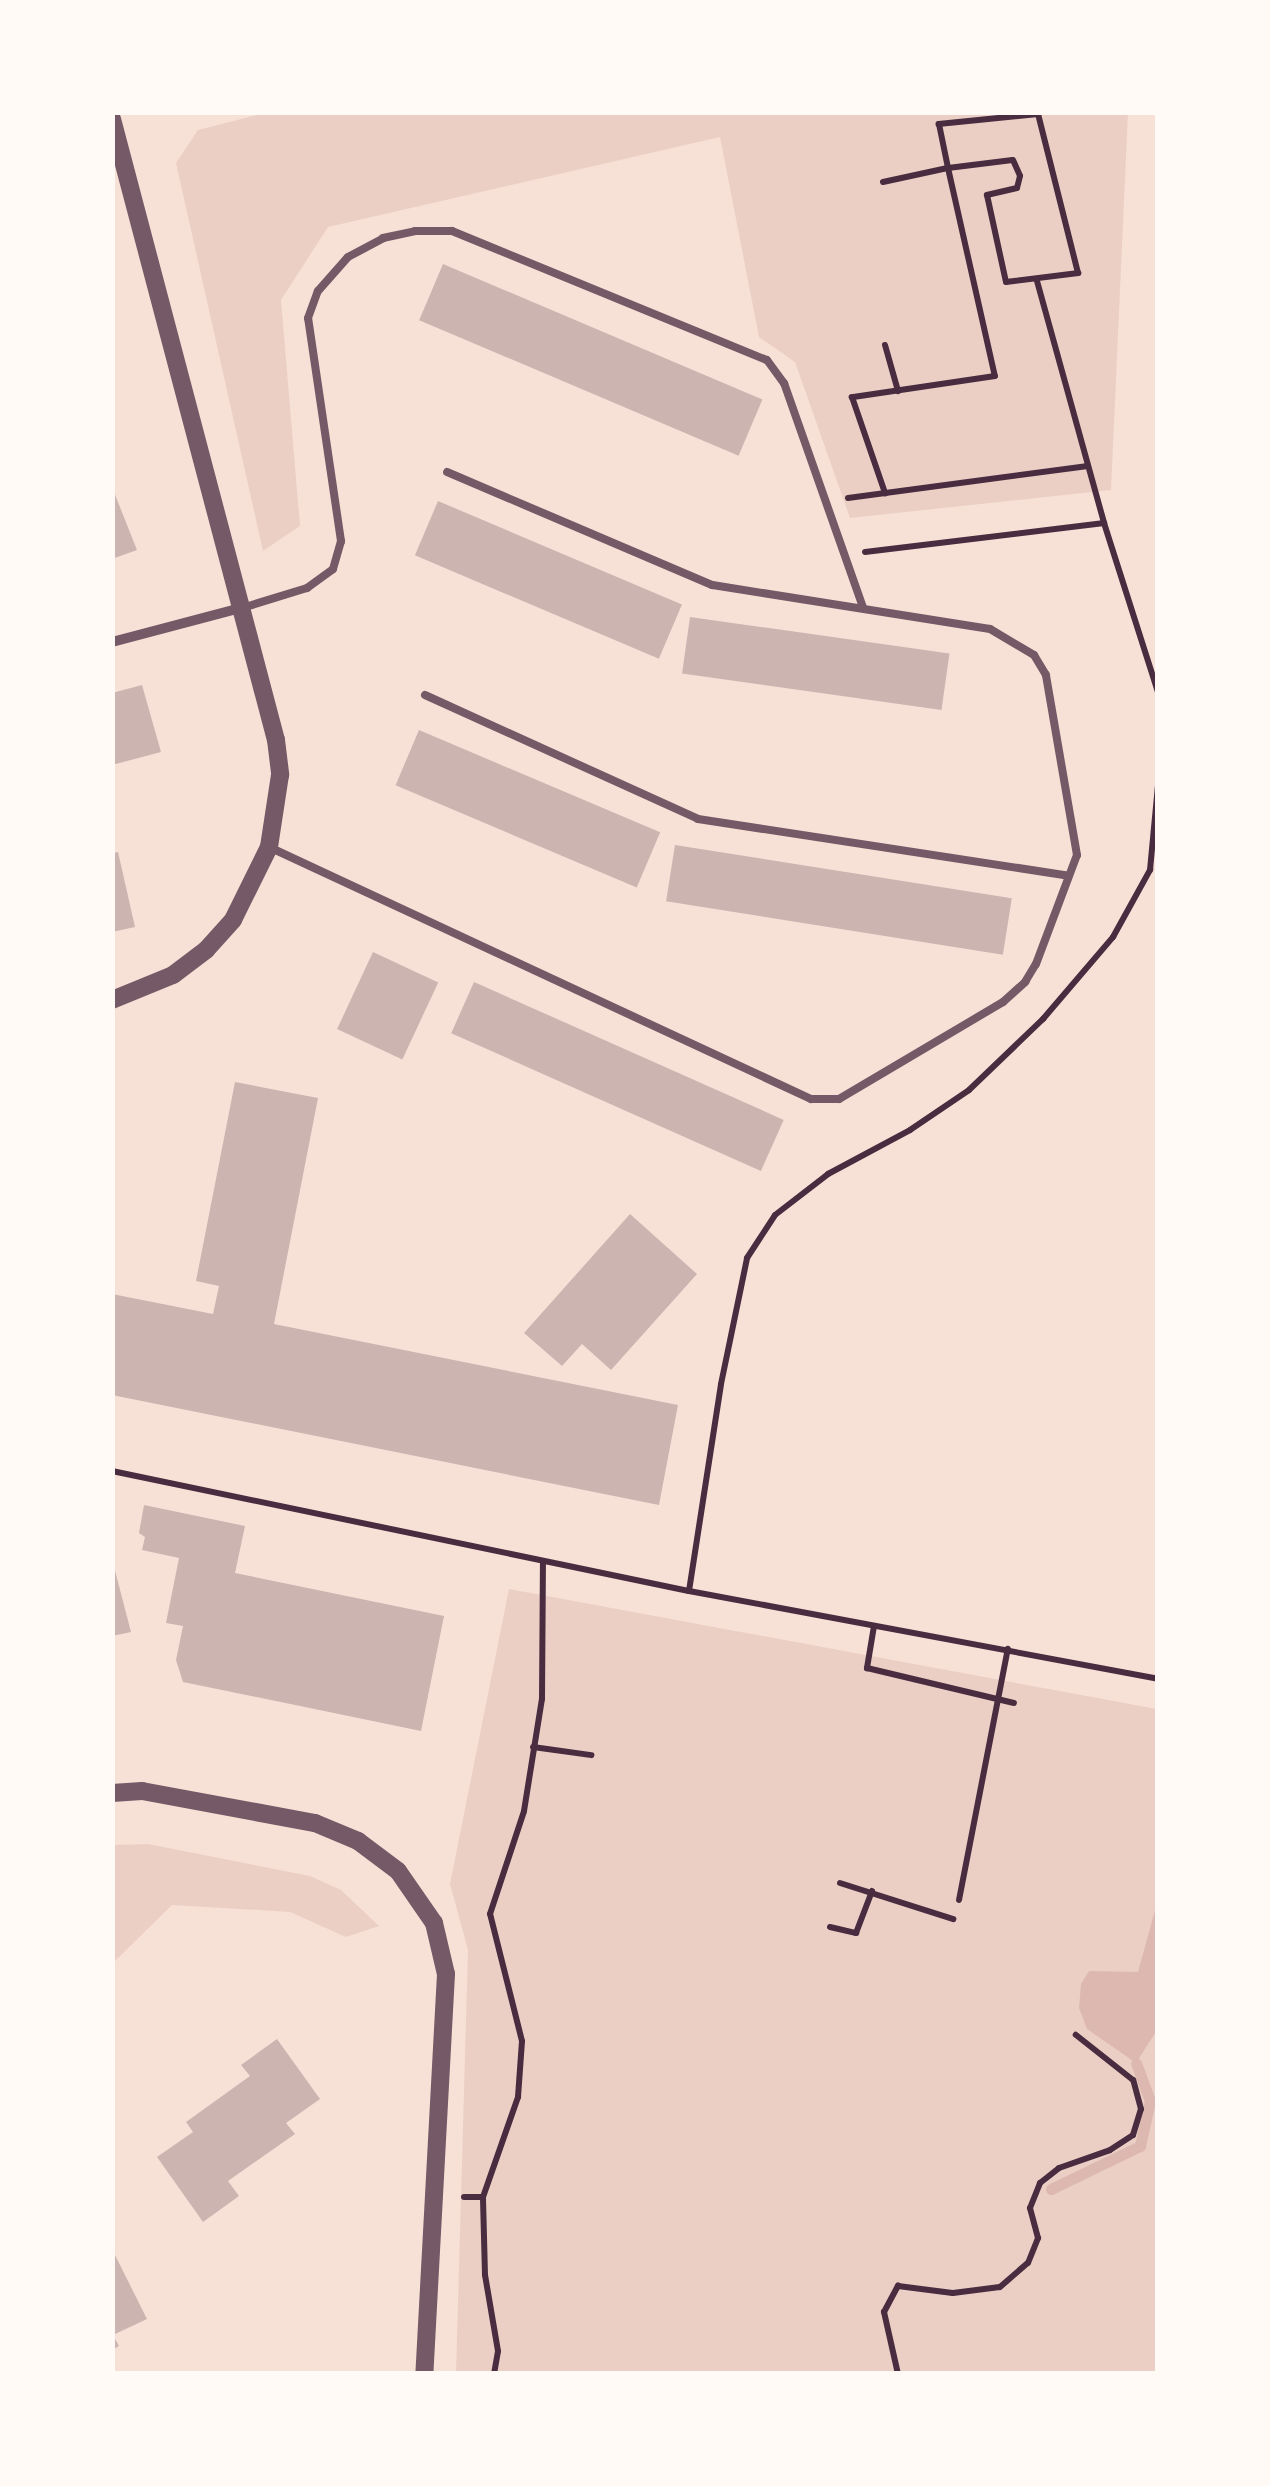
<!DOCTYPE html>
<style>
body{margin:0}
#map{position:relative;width:1270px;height:2486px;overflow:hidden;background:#f7e1d7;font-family:"Zilla Slab",serif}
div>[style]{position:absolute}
.green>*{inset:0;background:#ebcfc5}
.water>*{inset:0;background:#dcb8b0}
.stream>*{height:11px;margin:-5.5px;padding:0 5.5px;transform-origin:5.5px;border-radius:5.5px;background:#dcb8b0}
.building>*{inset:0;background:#ccb4b1;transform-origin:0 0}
.path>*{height:6px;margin:-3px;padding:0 3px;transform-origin:3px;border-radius:3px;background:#4a2c40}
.service>*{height:8px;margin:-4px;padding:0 4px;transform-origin:4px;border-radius:4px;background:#755966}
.minor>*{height:10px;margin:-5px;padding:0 5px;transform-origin:5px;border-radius:5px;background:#755966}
.tertiary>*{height:18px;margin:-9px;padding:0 9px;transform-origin:9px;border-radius:9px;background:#755966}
span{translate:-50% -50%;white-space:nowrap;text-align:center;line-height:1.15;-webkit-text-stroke:9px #fffaf5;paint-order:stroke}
.frame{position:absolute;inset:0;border:115px solid #fffaf5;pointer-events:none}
</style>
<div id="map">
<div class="green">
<div style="clip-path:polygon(265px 113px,1128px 113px,1111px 490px,850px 518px,795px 362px,759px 337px,720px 137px,328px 227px,281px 300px,300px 526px,263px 551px,176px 163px,198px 130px)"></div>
<div style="clip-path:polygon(509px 1589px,1157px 1709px,1157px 2373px,456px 2373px,468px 1950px,450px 1884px)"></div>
<div style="clip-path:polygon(148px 1844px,310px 1876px,341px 1890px,379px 1926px,346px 1937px,290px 1912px,172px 1905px,113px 1963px,113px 1845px)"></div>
</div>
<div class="water">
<div style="clip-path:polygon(1157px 1903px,1157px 2030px,1136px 2063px,1087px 2029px,1079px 2008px,1081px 1984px,1089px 1971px,1138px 1972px)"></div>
</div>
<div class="stream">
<div style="left:1051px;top:2189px;width:99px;rotate:-25.8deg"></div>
<div style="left:1140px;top:2146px;width:46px;rotate:-77.5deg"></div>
<div style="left:1150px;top:2101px;width:40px;rotate:-110.2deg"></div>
</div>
<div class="building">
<div style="left:443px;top:264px;width:347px;height:61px;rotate:23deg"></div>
<div style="clip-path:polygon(112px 487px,137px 550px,112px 559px)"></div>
<div style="left:438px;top:501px;width:265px;height:59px;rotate:23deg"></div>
<div style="left:690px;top:617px;width:262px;height:57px;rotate:8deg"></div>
<div style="clip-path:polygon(142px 685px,161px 752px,112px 765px,112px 693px)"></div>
<div style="left:419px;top:730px;width:262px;height:60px;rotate:23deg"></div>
<div style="left:675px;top:845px;width:341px;height:57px;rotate:9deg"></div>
<div style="clip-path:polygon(118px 852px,135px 927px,112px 932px,112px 853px)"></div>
<div style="left:373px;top:952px;width:72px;height:85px;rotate:25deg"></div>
<div style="left:474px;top:982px;width:339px;height:56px;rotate:24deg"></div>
<div style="clip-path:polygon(235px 1082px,318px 1098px,274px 1324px,678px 1405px,659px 1505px,112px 1395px,112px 1294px,213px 1314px,219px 1286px,196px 1281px)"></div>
<div style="clip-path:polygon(630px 1214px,697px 1274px,611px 1370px,582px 1344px,562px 1366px,524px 1333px)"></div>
<div style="clip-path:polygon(144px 1505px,245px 1526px,235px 1573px,444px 1616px,421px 1731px,183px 1682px,176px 1660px,183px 1626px,166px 1623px,179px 1558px,142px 1550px,145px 1537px,139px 1533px)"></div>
<div style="clip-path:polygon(112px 1559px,131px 1632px,112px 1636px)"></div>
<div style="clip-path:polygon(277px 2039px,320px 2099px,286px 2123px,295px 2134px,228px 2181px,239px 2196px,203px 2222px,157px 2157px,193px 2132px,186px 2122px,250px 2076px,241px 2065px)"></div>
<div style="clip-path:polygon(112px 2249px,147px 2319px,113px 2335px,119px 2346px,112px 2350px)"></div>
</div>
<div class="path">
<div style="left:883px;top:182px;width:66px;rotate:-12.2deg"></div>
<div style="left:948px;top:168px;width:65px;rotate:-7deg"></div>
<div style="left:1013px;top:160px;width:17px;rotate:66deg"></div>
<div style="left:1020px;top:176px;width:12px;rotate:104deg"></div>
<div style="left:1017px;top:188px;width:31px;rotate:167deg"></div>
<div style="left:987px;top:195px;width:89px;rotate:77.7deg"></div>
<div style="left:1006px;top:282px;width:73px;rotate:-7.1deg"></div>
<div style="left:1078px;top:273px;width:164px;rotate:-104.1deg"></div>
<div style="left:1038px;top:114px;width:100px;rotate:174.2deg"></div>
<div style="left:939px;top:124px;width:45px;rotate:78.4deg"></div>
<div style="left:948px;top:168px;width:213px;rotate:77.3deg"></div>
<div style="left:995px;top:376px;width:145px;rotate:171.6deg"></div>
<div style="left:852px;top:397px;width:102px;rotate:71deg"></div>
<div style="left:1037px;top:281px;width:251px;rotate:74.5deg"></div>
<div style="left:885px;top:345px;width:48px;rotate:74.2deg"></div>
<div style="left:848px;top:498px;width:242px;rotate:-7.6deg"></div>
<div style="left:865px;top:552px;width:241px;rotate:-6.9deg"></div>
<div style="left:1104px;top:523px;width:177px;rotate:72.3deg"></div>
<div style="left:1158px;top:667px;width:54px;rotate:90deg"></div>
<div style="left:112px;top:1471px;width:589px;rotate:11.75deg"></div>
<div style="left:689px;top:1591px;width:477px;rotate:10.6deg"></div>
<div style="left:689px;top:1591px;width:209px;rotate:-81.2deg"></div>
<div style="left:721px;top:1384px;width:129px;rotate:-78.3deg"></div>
<div style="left:747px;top:1258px;width:51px;rotate:-56.9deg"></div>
<div style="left:775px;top:1215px;width:67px;rotate:-37.7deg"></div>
<div style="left:828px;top:1174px;width:93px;rotate:-28.2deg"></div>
<div style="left:910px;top:1130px;width:71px;rotate:-34.1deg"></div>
<div style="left:969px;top:1090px;width:103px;rotate:-43.8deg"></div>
<div style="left:1043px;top:1019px;width:108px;rotate:-49.5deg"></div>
<div style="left:1113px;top:937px;width:77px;rotate:-61.1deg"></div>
<div style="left:1150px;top:870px;width:85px;rotate:-84.6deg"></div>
<div style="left:874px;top:1626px;width:43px;rotate:99.5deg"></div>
<div style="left:867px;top:1668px;width:151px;rotate:13.4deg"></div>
<div style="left:533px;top:1747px;width:59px;rotate:7.9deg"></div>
<div style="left:840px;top:1883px;width:119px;rotate:17.7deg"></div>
<div style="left:959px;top:1900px;width:256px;rotate:-79deg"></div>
<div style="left:830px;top:1927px;width:27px;rotate:13deg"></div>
<div style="left:856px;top:1933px;width:45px;rotate:-69.1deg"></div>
<div style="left:464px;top:2197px;width:19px"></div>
<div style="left:494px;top:2374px;width:23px;rotate:-80deg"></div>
<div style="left:498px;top:2351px;width:77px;rotate:-99.7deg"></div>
<div style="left:485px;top:2275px;width:78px;rotate:-91.5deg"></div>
<div style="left:483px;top:2197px;width:106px;rotate:-70.7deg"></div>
<div style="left:518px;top:2097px;width:56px;rotate:-85.9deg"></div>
<div style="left:522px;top:2041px;width:131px;rotate:-104.1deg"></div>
<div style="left:490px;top:1914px;width:108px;rotate:-71.7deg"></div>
<div style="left:524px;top:1811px;width:113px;rotate:-80.9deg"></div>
<div style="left:542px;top:1699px;width:137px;rotate:-89.6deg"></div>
<div style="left:898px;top:2374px;width:64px;rotate:-102.7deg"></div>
<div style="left:884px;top:2312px;width:30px;rotate:-62deg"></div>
<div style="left:898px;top:2286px;width:55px;rotate:7.3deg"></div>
<div style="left:953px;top:2293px;width:47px;rotate:-7.3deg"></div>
<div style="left:1000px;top:2287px;width:37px;rotate:-41deg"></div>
<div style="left:1028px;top:2263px;width:27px;rotate:-68deg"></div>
<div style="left:1038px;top:2238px;width:31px;rotate:-105deg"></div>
<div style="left:1030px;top:2208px;width:27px;rotate:-68deg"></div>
<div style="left:1040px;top:2183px;width:24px;rotate:-38deg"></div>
<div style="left:1059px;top:2168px;width:54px;rotate:-19.4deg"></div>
<div style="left:1110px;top:2150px;width:27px;rotate:-33deg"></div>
<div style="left:1133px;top:2135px;width:27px;rotate:-73deg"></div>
<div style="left:1141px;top:2109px;width:30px;rotate:-105deg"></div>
<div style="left:1133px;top:2080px;width:73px;rotate:-141.7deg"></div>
</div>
<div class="service">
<div style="left:242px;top:608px;width:68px;rotate:-17.1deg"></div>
<div style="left:307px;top:588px;width:32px;rotate:-36deg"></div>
<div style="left:333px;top:569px;width:29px;rotate:-74deg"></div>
<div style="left:341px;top:541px;width:225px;rotate:-98.4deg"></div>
<div style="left:308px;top:318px;width:29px;rotate:-70deg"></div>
<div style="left:318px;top:291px;width:45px;rotate:-48.6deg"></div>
<div style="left:348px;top:257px;width:40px;rotate:-28deg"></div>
<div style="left:383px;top:238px;width:33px;rotate:-12deg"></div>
<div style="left:415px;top:231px;width:37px"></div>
<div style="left:452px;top:231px;width:340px;rotate:22.3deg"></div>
<div style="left:767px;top:360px;width:29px;rotate:54deg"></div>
<div style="left:784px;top:383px;width:238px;rotate:70.6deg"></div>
<div style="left:425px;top:695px;width:300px;rotate:24.4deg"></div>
<div style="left:698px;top:819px;width:375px;rotate:8.7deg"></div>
<div style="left:269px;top:847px;width:598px;rotate:24.94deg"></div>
<div style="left:811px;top:1099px;width:28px"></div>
<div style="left:839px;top:1099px;width:191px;rotate:-30.6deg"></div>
<div style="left:1003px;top:1002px;width:30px;rotate:-42deg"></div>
<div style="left:1025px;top:982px;width:21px;rotate:-59deg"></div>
<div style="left:1036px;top:964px;width:116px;rotate:-69.4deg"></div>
<div style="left:1077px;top:855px;width:183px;rotate:-99.8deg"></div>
<div style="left:1046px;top:675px;width:23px;rotate:-121deg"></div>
<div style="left:1034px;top:655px;width:51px;rotate:-149.4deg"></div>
<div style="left:990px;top:629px;width:281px;rotate:-171deg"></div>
<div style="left:712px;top:585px;width:288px;rotate:-156.9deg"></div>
</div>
<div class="minor">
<div style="left:112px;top:642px;width:133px;rotate:-14.8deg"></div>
</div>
<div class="tertiary">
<div style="left:112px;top:119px;width:642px;rotate:75.21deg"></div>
<div style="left:276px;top:740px;width:35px;rotate:83deg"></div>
<div style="left:280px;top:775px;width:73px;rotate:98.7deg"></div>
<div style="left:269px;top:847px;width:81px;rotate:116.3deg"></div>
<div style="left:233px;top:920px;width:40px;rotate:132deg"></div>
<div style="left:206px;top:950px;width:41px;rotate:142.9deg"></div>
<div style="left:173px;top:975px;width:66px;rotate:157.7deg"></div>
<div style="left:112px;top:1793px;width:30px;rotate:-4deg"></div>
<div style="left:142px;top:1791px;width:176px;rotate:10.5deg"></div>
<div style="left:315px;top:1823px;width:47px;rotate:22.7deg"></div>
<div style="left:358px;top:1841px;width:50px;rotate:36.9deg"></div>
<div style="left:398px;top:1871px;width:63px;rotate:55.3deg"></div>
<div style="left:434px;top:1923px;width:52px;rotate:76.8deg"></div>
<div style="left:446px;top:1974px;width:401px;rotate:93.1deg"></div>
</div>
<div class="frame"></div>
</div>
